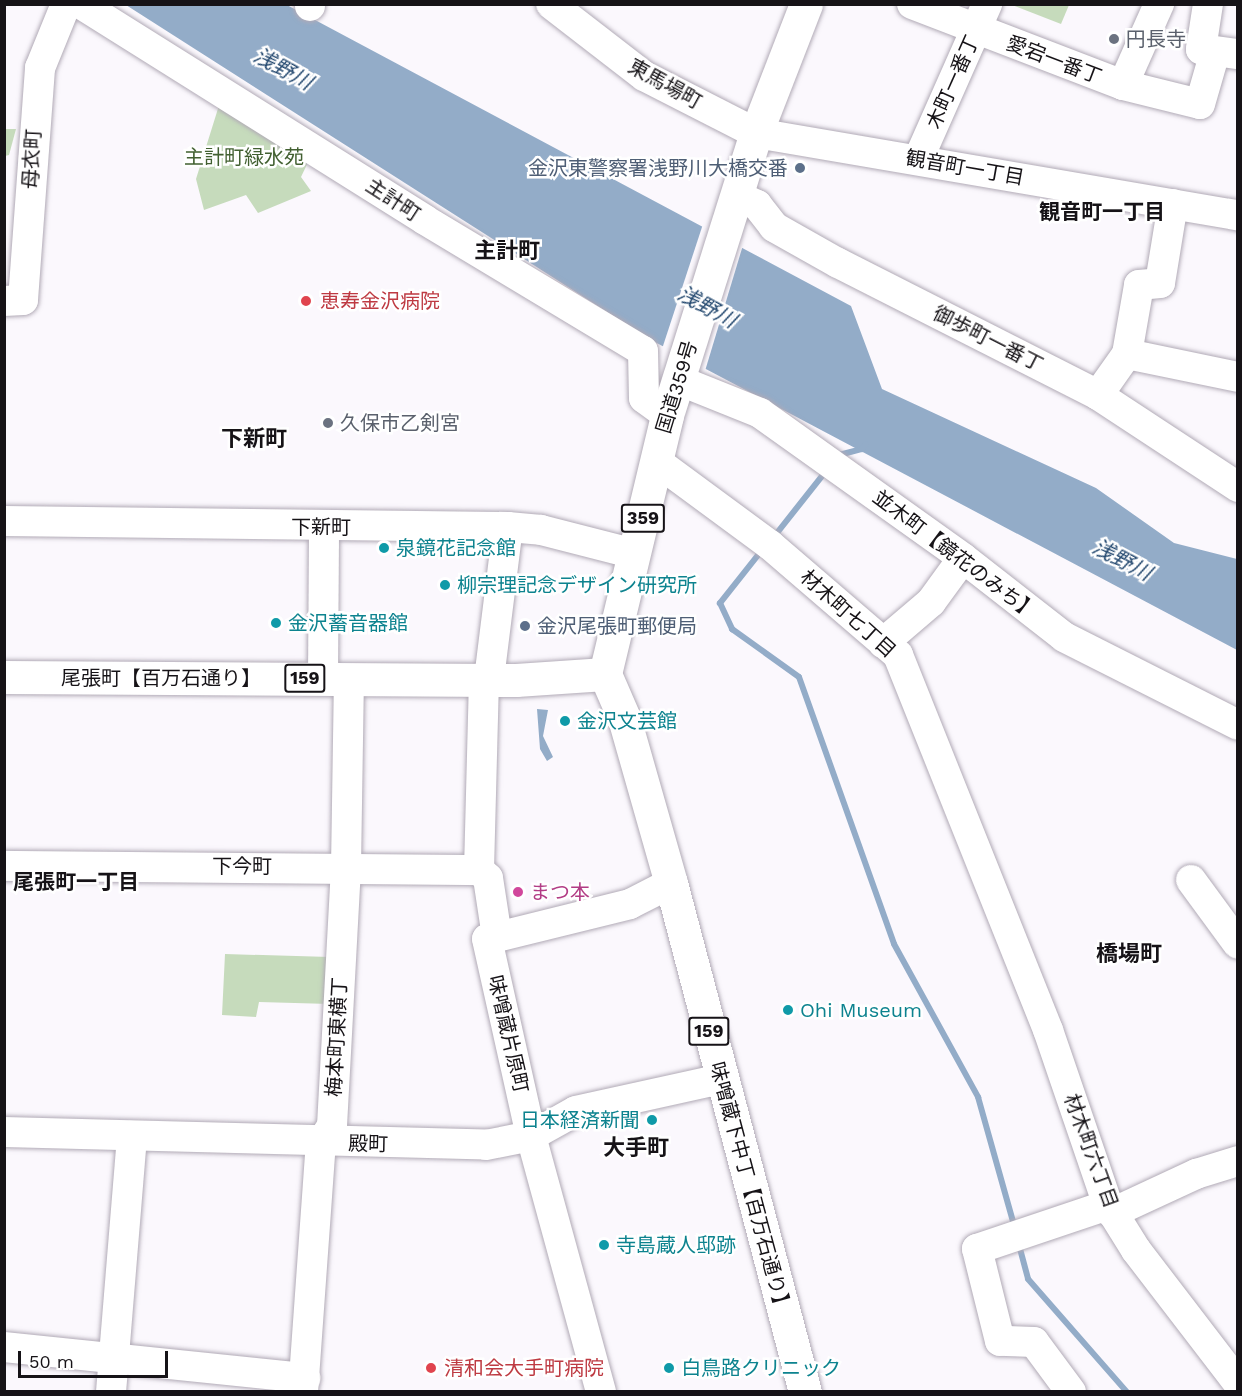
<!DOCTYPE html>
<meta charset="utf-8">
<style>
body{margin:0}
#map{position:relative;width:1242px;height:1396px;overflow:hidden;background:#fbf8fd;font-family:"Work Sans","Noto Sans JP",sans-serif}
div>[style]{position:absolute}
.green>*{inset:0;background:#c6dbbc}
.water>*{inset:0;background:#93acc8}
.pier>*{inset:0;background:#fbf8fd}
.stream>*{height:6px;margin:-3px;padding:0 3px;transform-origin:3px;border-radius:3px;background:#93acc8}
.roads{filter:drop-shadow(0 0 2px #b1aab6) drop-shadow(0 0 2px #b1aab6)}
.minor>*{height:30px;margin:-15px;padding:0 15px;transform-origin:15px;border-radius:15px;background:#fff}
.highway>*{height:33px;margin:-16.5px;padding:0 16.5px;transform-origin:16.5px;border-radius:16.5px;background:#fff}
.dots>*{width:16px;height:16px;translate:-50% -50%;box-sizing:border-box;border:3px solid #fff;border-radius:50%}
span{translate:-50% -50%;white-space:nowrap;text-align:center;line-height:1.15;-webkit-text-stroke:5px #fff;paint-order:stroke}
.shield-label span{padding:2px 4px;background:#fff;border:2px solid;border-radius:4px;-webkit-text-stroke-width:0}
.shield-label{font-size:18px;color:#161317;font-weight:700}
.worship-label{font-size:20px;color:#5b616d}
.left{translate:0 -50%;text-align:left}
.street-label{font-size:20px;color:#161317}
.park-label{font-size:20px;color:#426031}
.service-label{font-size:20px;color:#4e5e75}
.right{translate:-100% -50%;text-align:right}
.health-label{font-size:20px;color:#be3a42}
.culture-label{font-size:20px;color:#0d838f}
.hotel-label{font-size:20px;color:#b23c85}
.water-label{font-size:21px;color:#23486f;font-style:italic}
.neighbourhood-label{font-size:21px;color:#161317;font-weight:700}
.quarter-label{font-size:22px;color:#161317;font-weight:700}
.frame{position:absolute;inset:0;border:6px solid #161317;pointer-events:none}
.scale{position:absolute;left:18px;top:1351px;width:150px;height:27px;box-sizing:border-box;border:3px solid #161317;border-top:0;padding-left:8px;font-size:18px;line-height:21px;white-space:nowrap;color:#161317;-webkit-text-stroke:4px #fff;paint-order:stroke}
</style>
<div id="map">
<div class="green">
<div style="clip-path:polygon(1012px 5px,1069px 5px,1061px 24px)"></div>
<div style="clip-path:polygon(221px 99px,312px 154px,301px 177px,311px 191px,258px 213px,246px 195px,204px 210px,196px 179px)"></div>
<div style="clip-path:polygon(4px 129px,16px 129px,9px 155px,5px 156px)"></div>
<div style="clip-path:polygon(225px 954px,330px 957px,330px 1004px,259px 1002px,256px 1017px,222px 1015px)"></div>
</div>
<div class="water">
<div style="clip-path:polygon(126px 5px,287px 5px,851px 306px,882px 389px,1096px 488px,1174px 543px,1237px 559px,1237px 650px,651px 340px)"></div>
<div style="clip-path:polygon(537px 709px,548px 710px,543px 736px,553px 757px,547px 761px,540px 749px)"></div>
</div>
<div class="pier">
<div style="clip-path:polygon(703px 224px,743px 245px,705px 371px,662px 349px)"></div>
</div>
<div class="stream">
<div style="left:839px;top:455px;width:24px;rotate:-15deg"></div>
<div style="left:862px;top:449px;width:6px;rotate:-51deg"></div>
<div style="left:773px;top:538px;width:85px;rotate:-51.7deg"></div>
<div style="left:762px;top:550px;width:68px;rotate:128.4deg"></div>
<div style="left:720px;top:603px;width:29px;rotate:65deg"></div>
<div style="left:732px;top:629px;width:82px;rotate:35.6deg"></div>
<div style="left:799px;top:677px;width:283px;rotate:70.4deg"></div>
<div style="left:894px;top:944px;width:175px;rotate:61.2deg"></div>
<div style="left:978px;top:1097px;width:137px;rotate:74.3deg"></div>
<div style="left:1019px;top:1245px;width:35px;rotate:75deg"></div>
<div style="left:1028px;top:1279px;width:150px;rotate:48.8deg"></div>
</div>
<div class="roads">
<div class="minor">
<div style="left:81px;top:4px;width:406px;rotate:32.1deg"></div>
<div style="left:425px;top:220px;width:254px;rotate:31deg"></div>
<div style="left:643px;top:351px;width:47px;rotate:88.8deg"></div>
<div style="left:644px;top:398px;width:29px;rotate:36deg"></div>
<div style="left:310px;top:4px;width:2px;rotate:90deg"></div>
<div style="left:551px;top:4px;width:118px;rotate:37.7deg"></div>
<div style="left:644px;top:76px;width:126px;rotate:27deg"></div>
<div style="left:756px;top:133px;width:489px;rotate:9.7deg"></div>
<div style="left:912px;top:4px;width:226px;rotate:21deg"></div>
<div style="left:1123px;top:85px;width:79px;rotate:13.9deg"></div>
<div style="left:1200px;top:104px;width:54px;rotate:-73.9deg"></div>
<div style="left:1208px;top:4px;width:46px;rotate:98.8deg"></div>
<div style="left:1201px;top:49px;width:37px;rotate:8deg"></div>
<div style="left:1123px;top:85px;width:89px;rotate:-66deg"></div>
<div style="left:918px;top:160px;width:171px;rotate:-66.1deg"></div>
<div style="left:737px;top:196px;width:22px;rotate:24deg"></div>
<div style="left:757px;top:205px;width:28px;rotate:52deg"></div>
<div style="left:774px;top:227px;width:73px;rotate:29.4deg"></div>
<div style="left:838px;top:263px;width:292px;rotate:26.9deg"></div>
<div style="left:1098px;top:395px;width:168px;rotate:33.3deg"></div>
<div style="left:4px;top:301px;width:19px;rotate:-3deg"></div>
<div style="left:23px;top:300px;width:233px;rotate:-85.8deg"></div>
<div style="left:40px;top:68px;width:69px;rotate:-67.9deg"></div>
<div style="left:1127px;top:354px;width:113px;rotate:11.7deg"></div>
<div style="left:678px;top:380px;width:88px;rotate:21.9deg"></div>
<div style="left:760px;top:413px;width:249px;rotate:35.5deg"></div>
<div style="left:963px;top:558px;width:128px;rotate:38deg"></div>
<div style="left:1064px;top:637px;width:195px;rotate:26.8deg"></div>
<div style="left:1098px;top:395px;width:50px;rotate:-54.7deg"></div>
<div style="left:1127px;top:354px;width:70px;rotate:-80.1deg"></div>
<div style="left:1139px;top:285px;width:21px;rotate:-5deg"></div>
<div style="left:1160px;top:283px;width:80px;rotate:-80.7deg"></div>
<div style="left:656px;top:461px;width:142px;rotate:36.4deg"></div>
<div style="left:770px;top:545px;width:169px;rotate:40.7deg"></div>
<div style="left:898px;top:655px;width:404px;rotate:68.2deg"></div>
<div style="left:1048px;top:1030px;width:185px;rotate:71.1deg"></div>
<div style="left:1108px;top:1205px;width:53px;rotate:58.1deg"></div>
<div style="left:1136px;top:1250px;width:168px;rotate:52.5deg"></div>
<div style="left:4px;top:521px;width:504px;rotate:0.68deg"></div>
<div style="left:508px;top:527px;width:33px;rotate:5deg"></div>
<div style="left:541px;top:530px;width:97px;rotate:14.3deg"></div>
<div style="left:883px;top:643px;width:63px;rotate:-40.5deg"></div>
<div style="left:931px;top:602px;width:54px;rotate:-54deg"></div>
<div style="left:323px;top:679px;width:152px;rotate:-89.6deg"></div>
<div style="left:484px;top:679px;width:191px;rotate:91.5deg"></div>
<div style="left:479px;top:870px;width:12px;rotate:42deg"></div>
<div style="left:488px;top:878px;width:60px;rotate:81.3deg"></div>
<div style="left:497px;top:937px;width:10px;rotate:169deg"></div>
<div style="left:487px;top:939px;width:202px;rotate:77.4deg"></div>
<div style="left:531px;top:1136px;width:265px;rotate:74.7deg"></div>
<div style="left:489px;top:679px;width:153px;rotate:-82.9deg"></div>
<div style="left:4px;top:866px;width:475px;rotate:0.5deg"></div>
<div style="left:1191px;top:880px;width:79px;rotate:53.7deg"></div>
<div style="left:497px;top:937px;width:137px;rotate:-13.9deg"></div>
<div style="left:630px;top:904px;width:46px;rotate:-27.1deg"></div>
<div style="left:4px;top:1132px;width:482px;rotate:1.5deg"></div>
<div style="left:486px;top:1145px;width:46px;rotate:-11.3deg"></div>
<div style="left:531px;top:1136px;width:51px;rotate:-29.1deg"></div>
<div style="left:576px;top:1111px;width:148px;rotate:-12.4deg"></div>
<div style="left:1112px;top:1213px;width:93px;rotate:-24.9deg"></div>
<div style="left:1196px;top:1174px;width:44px;rotate:-17.2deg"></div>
<div style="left:4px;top:1347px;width:303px;rotate:5.9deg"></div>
<div style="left:111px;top:1392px;width:257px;rotate:-85.3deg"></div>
<div style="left:303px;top:1392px;width:250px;rotate:-85.9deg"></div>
<div style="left:321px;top:1143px;width:20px;rotate:-57deg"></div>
<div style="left:332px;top:1126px;width:259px;rotate:-86.9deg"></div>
<div style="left:346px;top:867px;width:188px;rotate:-89.1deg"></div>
<div style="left:1071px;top:1392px;width:62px;rotate:-126.5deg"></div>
<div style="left:1034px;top:1342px;width:34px;rotate:-178deg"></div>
<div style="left:1000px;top:1341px;width:95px;rotate:-104deg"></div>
<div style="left:977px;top:1249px;width:138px;rotate:-18.6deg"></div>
</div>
<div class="highway">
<div style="left:605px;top:674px;width:48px;rotate:66.6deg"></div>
<div style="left:624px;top:718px;width:172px;rotate:74.1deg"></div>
<div style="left:671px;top:883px;width:526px;rotate:75.25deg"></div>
<div style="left:605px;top:674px;width:266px;rotate:-76.5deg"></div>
<div style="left:667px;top:415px;width:296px;rotate:-72.5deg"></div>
<div style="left:756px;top:133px;width:138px;rotate:-68.8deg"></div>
<div style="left:4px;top:677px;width:512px;rotate:0.34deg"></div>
<div style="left:516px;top:680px;width:89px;rotate:-3.9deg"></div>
</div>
</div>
<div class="dots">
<div style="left:1114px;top:39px;background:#6b7280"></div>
<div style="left:800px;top:168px;background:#5c6f8a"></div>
<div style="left:306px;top:301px;background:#e0444e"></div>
<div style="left:328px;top:423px;background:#6b7280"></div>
<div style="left:384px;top:548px;background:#0f9aa8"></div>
<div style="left:445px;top:585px;background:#0f9aa8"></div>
<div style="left:276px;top:623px;background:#0f9aa8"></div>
<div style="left:525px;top:626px;background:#5c6f8a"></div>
<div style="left:565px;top:721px;background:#0f9aa8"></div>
<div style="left:518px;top:892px;background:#d1479c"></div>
<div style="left:788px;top:1010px;background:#0f9aa8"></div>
<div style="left:652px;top:1120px;background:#0f9aa8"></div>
<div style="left:604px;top:1245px;background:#0f9aa8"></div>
<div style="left:431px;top:1368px;background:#e0444e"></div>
<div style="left:669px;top:1368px;background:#0f9aa8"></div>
</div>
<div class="shield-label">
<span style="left:643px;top:518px">359</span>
<span style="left:305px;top:678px">159</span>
<span style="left:709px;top:1031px">159</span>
</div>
<div class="worship-label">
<span class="left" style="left:1126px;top:39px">円長寺</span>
<span class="left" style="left:340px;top:423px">久保市乙剣宮</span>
</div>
<div class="street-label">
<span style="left:1054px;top:60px;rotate:21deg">愛宕一番丁</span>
<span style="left:953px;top:82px;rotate:-66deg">木町一番丁</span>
<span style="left:665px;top:84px;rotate:29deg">東馬場町</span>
<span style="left:32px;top:159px;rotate:-87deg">母衣町</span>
<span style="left:965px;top:168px;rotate:10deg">観音町一丁目</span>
<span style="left:393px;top:200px;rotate:33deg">主計町</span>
<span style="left:988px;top:339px;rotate:27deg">御歩町一番丁</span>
<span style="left:677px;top:387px;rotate:-73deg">国道359号</span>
<span style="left:321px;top:527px">下新町</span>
<span style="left:955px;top:555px;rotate:37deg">並木町【鏡花のみち】</span>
<span style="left:848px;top:614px;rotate:42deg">材木町七丁目</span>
<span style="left:161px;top:678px">尾張町【百万石通り】</span>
<span style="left:242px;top:866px">下今町</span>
<span style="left:508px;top:1034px;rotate:77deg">味噌蔵片原町</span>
<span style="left:337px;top:1037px;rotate:-87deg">梅本町東横丁</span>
<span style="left:368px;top:1144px;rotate:1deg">殿町</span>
<span style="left:1091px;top:1151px;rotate:70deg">材木町六丁目</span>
<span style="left:750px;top:1188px;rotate:75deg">味噌蔵下中丁【百万石通り】</span>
</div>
<div class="park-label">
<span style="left:244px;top:157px">主計町緑水苑</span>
</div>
<div class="service-label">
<span class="right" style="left:788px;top:168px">金沢東警察署浅野川大橋交番</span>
<span class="left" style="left:537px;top:626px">金沢尾張町郵便局</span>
</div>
<div class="health-label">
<span class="left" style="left:320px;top:301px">恵寿金沢病院</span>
<span class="left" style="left:444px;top:1368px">清和会大手町病院</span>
</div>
<div class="culture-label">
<span class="left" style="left:396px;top:548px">泉鏡花記念館</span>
<span class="left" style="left:457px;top:585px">柳宗理記念デザイン研究所</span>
<span class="left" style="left:288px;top:623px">金沢蓄音器館</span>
<span class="left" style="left:577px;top:721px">金沢文芸館</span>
<span class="left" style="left:800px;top:1010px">Ohi Museum</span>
<span class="right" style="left:640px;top:1120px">日本経済新聞</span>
<span class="left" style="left:616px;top:1245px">寺島蔵人邸跡</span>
<span class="left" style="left:681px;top:1368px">白鳥路クリニック</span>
</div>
<div class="hotel-label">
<span class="left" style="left:530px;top:892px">まつ本</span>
</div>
<div class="water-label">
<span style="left:283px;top:69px;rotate:29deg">浅野川</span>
<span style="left:707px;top:307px;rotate:29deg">浅野川</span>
<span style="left:1122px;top:560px;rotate:28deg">浅野川</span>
</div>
<div class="neighbourhood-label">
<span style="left:1102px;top:212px">観音町一丁目</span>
<span style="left:76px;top:882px">尾張町一丁目</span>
</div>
<div class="quarter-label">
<span style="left:507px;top:251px">主計町</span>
<span style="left:254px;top:439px">下新町</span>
<span style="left:1129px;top:954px">橋場町</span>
<span style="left:636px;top:1148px">大手町</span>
</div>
<div class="frame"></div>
<div class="scale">50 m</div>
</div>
